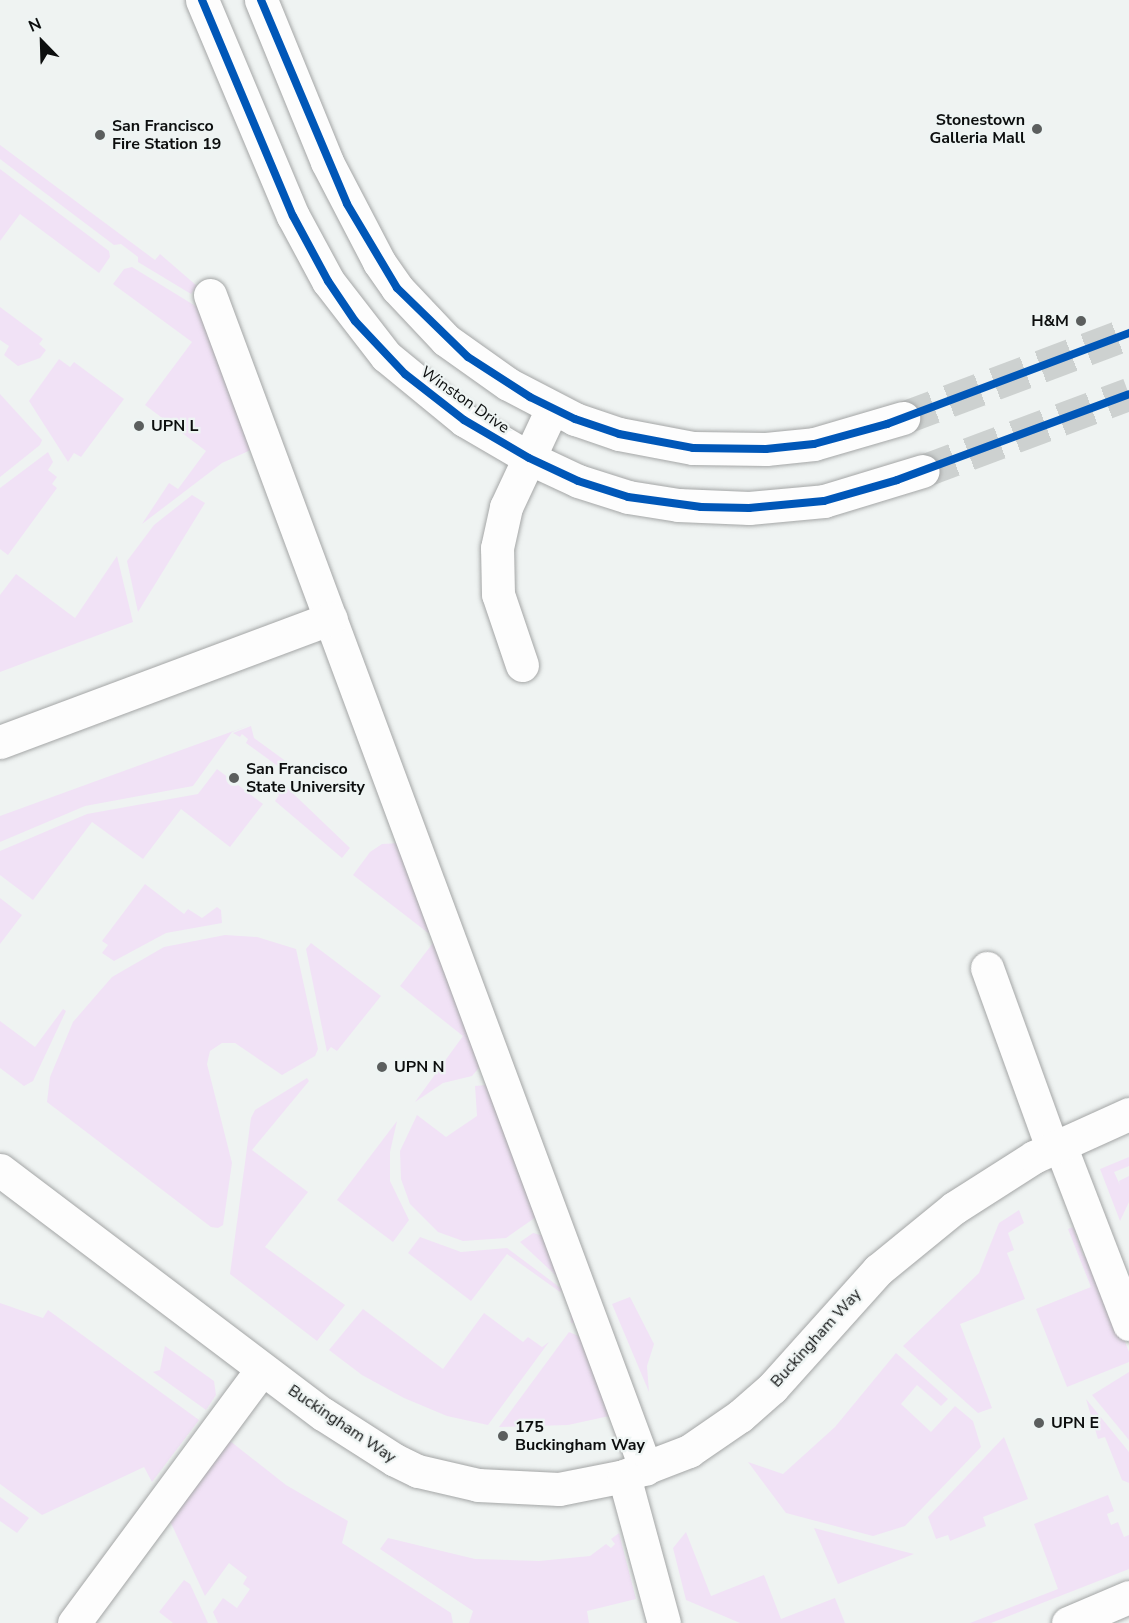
<!DOCTYPE html>
<style>
body{margin:0}
#map{position:relative;width:1129px;height:1623px;overflow:hidden;background:#eff3f2;font-family:"Nunito Sans",sans-serif}
div>[style]{position:absolute}
.green>*{inset:0;background:#f1e2f6}
.minor-tunnel>*{height:33px;margin-top:-16.5px;transform-origin:0;background:repeating-linear-gradient(90deg,#cdd1d0 0 33px,transparent 0 49px)}
.roads{filter:drop-shadow(0 0 2px #a4a6a6) drop-shadow(0 0 2px #a4a6a6)}
.minor>*{height:33px;margin:-16.5px;padding:0 16.5px;transform-origin:16.5px;border-radius:16.5px;background:#fdfdfd}
.cycleway>*{height:8px;margin:-4px;padding:0 4px;transform-origin:4px;border-radius:4px;background:#0057b8}
.dots>*{width:16px;height:16px;translate:-50% -50%;box-sizing:border-box;border:3px solid #eef4f3;border-radius:50%}
span{translate:-50% -50%;white-space:nowrap;text-align:center;line-height:1.15;-webkit-text-stroke:4.5px #eef4f3;paint-order:stroke}
.poi-label{font-size:16px;color:#0c0e0e;font-weight:700}
.right{translate:-100% -50%;text-align:right}
.left{translate:0 -50%;text-align:left}
.street-label{font-size:16px;color:#0c0e0e}
.north{position:absolute;left:12px;top:12px;width:60px;height:60px;-webkit-text-stroke:4px #eef4f3;paint-order:stroke;rotate:337deg;font-size:16px;font-weight:700;line-height:24px;text-align:center;color:#0c0e0e}
.north::after{content:'';display:block;margin:auto;width:21px;height:27px;background:#0c0e0e;clip-path:polygon(50% 0,100% 100%,50% 72%,0 100%)}
</style>
<div id="map">
<div class="green">
<div style="clip-path:polygon(0 145px,155px 260px,160px 254px,197px 286px,191px 294px,138px 262px,138px 257px,121px 244px,114px 245px,0 159px)"></div>
<div style="clip-path:polygon(0 169px,109px 251px,110px 257px,99px 273px,20px 214px,0 241px)"></div>
<div style="clip-path:polygon(132px 267px,197px 307px,253px 449px,222px 463px,142px 524px,169px 483px,178px 489px,206px 451px,145px 405px,192px 342px,113px 284px,124px 269px)"></div>
<div style="clip-path:polygon(0 307px,43px 339px,39px 344px,46px 350px,40px 358px,18px 366px,4px 355px,9px 346px,0 340px)"></div>
<div style="clip-path:polygon(59px 359px,70px 367px,74px 362px,124px 399px,81px 457px,74px 453px,68px 462px,29px 401px)"></div>
<div style="clip-path:polygon(0 394px,42px 440px,40px 445px,0 477px)"></div>
<div style="clip-path:polygon(48px 452px,53px 462px,48px 470px,57px 477px,52px 484px,57px 488px,8px 555px,0 549px,0 488px)"></div>
<div style="clip-path:polygon(192px 495px,205px 503px,138px 612px,127px 561px,154px 525px)"></div>
<div style="clip-path:polygon(117px 556px,133px 622px,0 672px,0 595px,16px 574px,75px 618px)"></div>
<div style="clip-path:polygon(250px 725px,232px 732px,193px 786px,85px 806px,0 842px,0 816px)"></div>
<div style="clip-path:polygon(251px 726px,254px 738px,291px 765px,286px 772px,246px 743px,248px 739px,242px 734px,240px 737px,233px 733px)"></div>
<div style="clip-path:polygon(217px 769px,263px 804px,230px 847px,181px 809px,143px 859px,92px 822px,33px 900px,0 875px,0 851px,87px 814px,198px 794px)"></div>
<div style="clip-path:polygon(280px 781px,350px 848px,342px 858px,275px 801px,279px 795px,273px 789px)"></div>
<div style="clip-path:polygon(400px 843px,487px 1058px,472px 1076px,443px 1083px,415px 1102px,463px 1036px,400px 986px,436px 939px,353px 875px,370px 852px,382px 844px)"></div>
<div style="clip-path:polygon(145px 884px,184px 914px,188px 909px,202px 918px,217px 907px,221px 910px,222px 923px,166px 933px,114px 961px,102px 953px,108px 945px,102px 941px)"></div>
<div style="clip-path:polygon(0 898px,22px 915px,0 944px)"></div>
<div style="clip-path:polygon(225px 935px,257px 937px,296px 949px,318px 1049px,315px 1056px,282px 1075px,235px 1043px,222px 1043px,210px 1051px,207px 1064px,232px 1163px,223px 1225px,218px 1228px,211px 1227px,47px 1102px,50px 1077px,73px 1022px,112px 977px,164px 947px)"></div>
<div style="clip-path:polygon(311px 943px,381px 996px,337px 1051px,331px 1047px,327px 1052px,306px 949px)"></div>
<div style="clip-path:polygon(63px 1009px,66px 1011px,33px 1081px,24px 1086px,0 1068px,0 1021px,35px 1047px)"></div>
<div style="clip-path:polygon(307px 1078px,309px 1081px,252px 1150px,308px 1192px,265px 1247px,345px 1305px,317px 1341px,230px 1274px,251px 1118px,255px 1110px)"></div>
<div style="clip-path:polygon(496px 1084px,536px 1217px,506px 1238px,463px 1241px,438px 1232px,410px 1204px,401px 1179px,400px 1151px,417px 1115px,446px 1137px,477px 1116px,475px 1086px)"></div>
<div style="clip-path:polygon(397px 1121px,390px 1152px,390px 1181px,409px 1220px,393px 1242px,337px 1200px)"></div>
<div style="clip-path:polygon(1129px 1157px,1129px 1166px,1114px 1172px,1120px 1185px,1119px 1181px,1129px 1176px,1129px 1202px,1120px 1221px,1100px 1169px)"></div>
<div style="clip-path:polygon(1019px 1210px,1024px 1223px,1008px 1233px,1014px 1250px,1007px 1253px,1025px 1299px,960px 1324px,992px 1408px,978px 1413px,903px 1346px,979px 1273px,999px 1223px)"></div>
<div style="clip-path:polygon(1073px 1227px,1083px 1255px,1095px 1263px,1129px 1352px,1129px 1362px,1067px 1387px,1036px 1309px,1091px 1287px,1068px 1229px)"></div>
<div style="clip-path:polygon(533px 1233px,552px 1238px,582px 1322px,571px 1323px,570px 1300px,564px 1283px,520px 1242px)"></div>
<div style="clip-path:polygon(420px 1237px,461px 1252px,507px 1248px,562px 1289px,560px 1292px,507px 1254px,471px 1301px,408px 1253px)"></div>
<div style="clip-path:polygon(630px 1297px,654px 1344px,647px 1366px,649px 1392px,612px 1304px)"></div>
<div style="clip-path:polygon(0 1303px,43px 1318px,48px 1310px,199px 1420px,152px 1482px,144px 1467px,42px 1515px,0 1484px)"></div>
<div style="clip-path:polygon(363px 1309px,443px 1369px,484px 1313px,523px 1342px,528px 1337px,542px 1347px,549px 1342px,488px 1425px,447px 1416px,404px 1398px,362px 1375px,329px 1350px)"></div>
<div style="clip-path:polygon(569px 1332px,588px 1340px,614px 1415px,568px 1425px,499px 1427px)"></div>
<div style="clip-path:polygon(165px 1346px,214px 1381px,216px 1395px,206px 1410px,153px 1372px,160px 1370px)"></div>
<div style="clip-path:polygon(896px 1353px,948px 1399px,941px 1406px,917px 1385px,901px 1404px,931px 1432px,955px 1406px,973px 1421px,981px 1447px,905px 1526px,873px 1536px,786px 1513px,748px 1462px,783px 1474px,835px 1427px)"></div>
<div style="clip-path:polygon(1129px 1372px,1129px 1440px,1092px 1395px)"></div>
<div style="clip-path:polygon(1086px 1399px,1129px 1452px,1129px 1483px,1122px 1480px,1105px 1437px,1098px 1439px)"></div>
<div style="clip-path:polygon(1004px 1437px,1028px 1499px,983px 1517px,986px 1526px,950px 1541px,948px 1535px,936px 1539px,928px 1517px)"></div>
<div style="clip-path:polygon(230px 1441px,286px 1485px,348px 1521px,342px 1543px,451px 1613px,453px 1623px,218px 1623px,213px 1612px,223px 1598px,237px 1608px,250px 1589px,243px 1584px,247px 1577px,229px 1563px,205px 1596px,170px 1521px)"></div>
<div style="clip-path:polygon(1108px 1495px,1114px 1511px,1107px 1514px,1111px 1525px,1118px 1522px,1124px 1537px,1129px 1535px,1129px 1569px,991px 1623px,970px 1623px,1058px 1589px,1034px 1524px)"></div>
<div style="clip-path:polygon(0 1497px,29px 1518px,17px 1533px,0 1521px)"></div>
<div style="clip-path:polygon(814px 1528px,898px 1550px,914px 1554px,838px 1584px)"></div>
<div style="clip-path:polygon(686px 1532px,711px 1596px,764px 1575px,781px 1619px,835px 1598px,845px 1623px,740px 1623px,686px 1600px,673px 1548px)"></div>
<div style="clip-path:polygon(619px 1533px,636px 1599px,587px 1611px,589px 1623px,469px 1623px,473px 1611px,380px 1549px,388px 1538px,475px 1559px,539px 1561px,590px 1556px,606px 1544px,611px 1548px,615px 1544px,611px 1539px)"></div>
<div style="clip-path:polygon(184px 1580px,190px 1584px,208px 1623px,173px 1623px,159px 1612px)"></div>
</div>
<div class="minor-tunnel">
<div style="left:903px;top:418px;width:241px;rotate:-20.6deg"></div>
<div style="left:923px;top:471px;width:220px;rotate:-20.5deg"></div>
</div>
<div class="roads">
<div class="minor">
<div style="left:202px;top:0;width:234px;rotate:67.2deg"></div>
<div style="left:293px;top:216px;width:74px;rotate:61.7deg"></div>
<div style="left:328px;top:281px;width:95px;rotate:52.3deg"></div>
<div style="left:386px;top:356px;width:101px;rotate:39.4deg"></div>
<div style="left:464px;top:420px;width:75px;rotate:30.3deg"></div>
<div style="left:529px;top:458px;width:54px;rotate:25.1deg"></div>
<div style="left:578px;top:481px;width:52px;rotate:17.7deg"></div>
<div style="left:628px;top:497px;width:51px;rotate:9.1deg"></div>
<div style="left:678px;top:505px;width:71px;rotate:2.4deg"></div>
<div style="left:749px;top:508px;width:75px;rotate:-5.3deg"></div>
<div style="left:824px;top:501px;width:103px;rotate:-16.9deg"></div>
<div style="left:261px;top:0;width:175px;rotate:67.8deg"></div>
<div style="left:327px;top:162px;width:113px;rotate:62.5deg"></div>
<div style="left:379px;top:262px;width:32px;rotate:55deg"></div>
<div style="left:397px;top:288px;width:71px;rotate:46.7deg"></div>
<div style="left:446px;top:340px;width:76px;rotate:35.4deg"></div>
<div style="left:508px;top:384px;width:76px;rotate:27.6deg"></div>
<div style="left:575px;top:419px;width:46px;rotate:18.8deg"></div>
<div style="left:619px;top:434px;width:75px;rotate:10.7deg"></div>
<div style="left:693px;top:448px;width:73px;rotate:0.8deg"></div>
<div style="left:766px;top:449px;width:48px;rotate:-5.9deg"></div>
<div style="left:814px;top:444px;width:93px;rotate:-16.3deg"></div>
<div style="left:210px;top:295px;width:1252px;rotate:69.63deg"></div>
<div style="left:522px;top:665px;width:75px;rotate:-108.7deg"></div>
<div style="left:498px;top:594px;width:46px;rotate:-91.2deg"></div>
<div style="left:497px;top:548px;width:42px;rotate:-77.6deg"></div>
<div style="left:506px;top:507px;width:108px;rotate:-64.9deg"></div>
<div style="left:0;top:742px;width:353px;rotate:-20.5deg"></div>
<div style="left:987px;top:968px;width:191px;rotate:70.1deg"></div>
<div style="left:1060px;top:1145px;width:192px;rotate:68.9deg"></div>
<div style="left:0;top:1170px;width:405px;rotate:37.1deg"></div>
<div style="left:323px;top:1414px;width:85px;rotate:32.6deg"></div>
<div style="left:395px;top:1460px;width:25px;rotate:26deg"></div>
<div style="left:418px;top:1471px;width:62px;rotate:13.1deg"></div>
<div style="left:478px;top:1485px;width:81px;rotate:2.8deg"></div>
<div style="left:559px;top:1489px;width:66px;rotate:-11.3deg"></div>
<div style="left:624px;top:1476px;width:70px;rotate:-21deg"></div>
<div style="left:689px;top:1451px;width:62px;rotate:-34.5deg"></div>
<div style="left:740px;top:1416px;width:43px;rotate:-41.2deg"></div>
<div style="left:772px;top:1388px;width:159px;rotate:-48.1deg"></div>
<div style="left:878px;top:1270px;width:98px;rotate:-39.2deg"></div>
<div style="left:954px;top:1208px;width:95px;rotate:-32.5deg"></div>
<div style="left:1034px;top:1157px;width:104px;rotate:-24.4deg"></div>
<div style="left:624px;top:1476px;width:152px;rotate:74.8deg"></div>
<div style="left:74px;top:1623px;width:316px;rotate:-53.5deg"></div>
<div style="left:1068px;top:1623px;width:66px;rotate:-23.1deg"></div>
</div>
</div>
<div class="cycleway">
<div style="left:202px;top:0;width:234px;rotate:67.2deg"></div>
<div style="left:293px;top:216px;width:74px;rotate:61.7deg"></div>
<div style="left:328px;top:281px;width:48px;rotate:56deg"></div>
<div style="left:355px;top:321px;width:73px;rotate:46.7deg"></div>
<div style="left:405px;top:374px;width:75px;rotate:37.9deg"></div>
<div style="left:464px;top:420px;width:75px;rotate:30.3deg"></div>
<div style="left:529px;top:458px;width:54px;rotate:25.1deg"></div>
<div style="left:578px;top:481px;width:52px;rotate:17.7deg"></div>
<div style="left:628px;top:497px;width:74px;rotate:7.8deg"></div>
<div style="left:701px;top:507px;width:48px;rotate:1.2deg"></div>
<div style="left:749px;top:508px;width:75px;rotate:-5.3deg"></div>
<div style="left:824px;top:501px;width:76px;rotate:-16deg"></div>
<div style="left:897px;top:480px;width:247px;rotate:-20.3deg"></div>
<div style="left:261px;top:0;width:221px;rotate:67.1deg"></div>
<div style="left:347px;top:204px;width:98px;rotate:59.2deg"></div>
<div style="left:397px;top:288px;width:99px;rotate:44.2deg"></div>
<div style="left:468px;top:357px;width:74px;rotate:32.8deg"></div>
<div style="left:530px;top:397px;width:50px;rotate:26.1deg"></div>
<div style="left:575px;top:419px;width:46px;rotate:18.8deg"></div>
<div style="left:619px;top:434px;width:75px;rotate:10.7deg"></div>
<div style="left:693px;top:448px;width:73px;rotate:0.8deg"></div>
<div style="left:766px;top:449px;width:48px;rotate:-5.9deg"></div>
<div style="left:814px;top:444px;width:76px;rotate:-15.3deg"></div>
<div style="left:887px;top:424px;width:259px;rotate:-20.6deg"></div>
</div>
<div class="dots">
<div style="left:1037px;top:129px;background:#5b5e5e"></div>
<div style="left:100px;top:135px;background:#5b5e5e"></div>
<div style="left:1081px;top:321px;background:#5b5e5e"></div>
<div style="left:139px;top:426px;background:#5b5e5e"></div>
<div style="left:234px;top:778px;background:#5b5e5e"></div>
<div style="left:382px;top:1067px;background:#5b5e5e"></div>
<div style="left:1039px;top:1423px;background:#5b5e5e"></div>
<div style="left:503px;top:1436px;background:#5b5e5e"></div>
</div>
<div class="poi-label">
<span class="right" style="left:1025px;top:129px">Stonestown<br>Galleria Mall</span>
<span class="left" style="left:112px;top:135px">San Francisco<br>Fire Station 19</span>
<span class="right" style="left:1069px;top:321px">H&amp;M</span>
<span class="left" style="left:151px;top:426px">UPN L</span>
<span class="left" style="left:246px;top:778px">San Francisco<br>State University</span>
<span class="left" style="left:394px;top:1067px">UPN N</span>
<span class="left" style="left:1051px;top:1423px">UPN E</span>
<span class="left" style="left:515px;top:1436px">175<br>Buckingham Way</span>
</div>
<div class="street-label">
<span style="left:465px;top:400px;rotate:35deg">Winston Drive</span>
<span style="left:816px;top:1338px;rotate:-48deg">Buckingham Way</span>
<span style="left:342px;top:1424px;rotate:34deg">Buckingham Way</span>
</div>
<div class="north">N</div>
</div>
